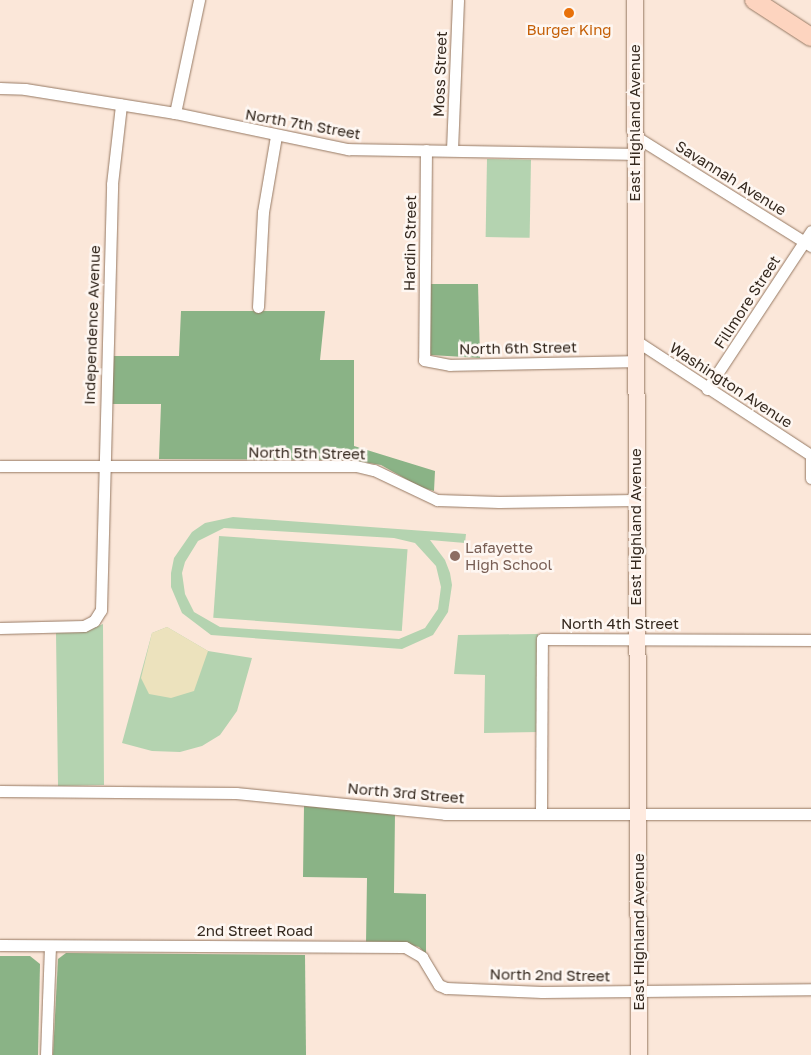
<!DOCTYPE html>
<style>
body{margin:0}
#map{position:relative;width:811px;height:1055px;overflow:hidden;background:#fbe7d9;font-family:"Golos Text",sans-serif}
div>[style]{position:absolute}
.green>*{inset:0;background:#b4d3b0;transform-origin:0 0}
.forest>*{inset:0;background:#8ab386}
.sand>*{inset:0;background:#ece2bd}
.roads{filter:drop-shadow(0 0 1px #967963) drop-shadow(0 0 1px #967963)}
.street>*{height:11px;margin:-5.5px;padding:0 5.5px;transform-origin:5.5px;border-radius:5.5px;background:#fff}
.secondary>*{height:16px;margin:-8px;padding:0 8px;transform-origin:8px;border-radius:8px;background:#feeadf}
.primary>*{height:18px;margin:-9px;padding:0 9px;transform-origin:9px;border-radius:9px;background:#fdd4bf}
.dots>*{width:14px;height:14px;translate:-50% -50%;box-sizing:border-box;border:2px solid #fef7f2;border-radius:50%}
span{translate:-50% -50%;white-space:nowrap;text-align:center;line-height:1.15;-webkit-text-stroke:5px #fef7f2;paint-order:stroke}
.food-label{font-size:15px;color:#c56008}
.street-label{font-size:15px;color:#35291f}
.education-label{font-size:15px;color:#785e54}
.left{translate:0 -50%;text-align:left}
</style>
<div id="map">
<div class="green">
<div style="left:487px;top:159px;width:44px;height:78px;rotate:1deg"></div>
<div style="clip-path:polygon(evenodd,233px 517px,466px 534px,465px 543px,430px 540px,445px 560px,450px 573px,452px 585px,448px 612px,433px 635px,402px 649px,211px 635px,182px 613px,171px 587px,171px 573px,174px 558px,192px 532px,205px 523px,233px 517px,224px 528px,394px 538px,415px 543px,436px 566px,441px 587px,438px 609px,425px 628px,399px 639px,220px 627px,194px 612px,185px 594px,182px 573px,185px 562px,198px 541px,224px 528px)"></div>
<div style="left:219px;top:536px;width:189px;height:82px;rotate:4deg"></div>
<div style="clip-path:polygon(103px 624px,104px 785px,58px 786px,56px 633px,84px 632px)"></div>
<div style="clip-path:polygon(167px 627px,208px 651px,252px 658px,237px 711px,220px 735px,202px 746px,180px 752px,152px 751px,122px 743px,152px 633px)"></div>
<div style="clip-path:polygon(538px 634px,539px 732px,484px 733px,485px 675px,454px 674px,458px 635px)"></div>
</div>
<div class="forest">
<div style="clip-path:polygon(429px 284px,478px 284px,480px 358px,431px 355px,428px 349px)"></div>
<div style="clip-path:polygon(181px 311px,325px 311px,320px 360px,354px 360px,354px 446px,435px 471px,434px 491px,420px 487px,381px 465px,351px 460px,159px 459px,161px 404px,110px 404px,112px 356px,179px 356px)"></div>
<div style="clip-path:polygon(304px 806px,395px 814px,394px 893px,426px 894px,426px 954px,419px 947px,407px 944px,366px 943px,367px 878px,303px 877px)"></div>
<div style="clip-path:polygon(66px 953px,305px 955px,306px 1055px,53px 1055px,58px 959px)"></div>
<div style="clip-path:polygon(0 956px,30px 956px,40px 964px,38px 1055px,0 1055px)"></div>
</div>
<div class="sand">
<div style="clip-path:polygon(167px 627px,208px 651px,194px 691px,171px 698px,149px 694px,141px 678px,152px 633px)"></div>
</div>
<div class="roads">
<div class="street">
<div style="left:0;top:88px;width:25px;rotate:2deg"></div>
<div style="left:25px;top:89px;width:152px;rotate:9.1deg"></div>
<div style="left:175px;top:113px;width:177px;rotate:11.8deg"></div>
<div style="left:348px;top:149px;width:287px;rotate:1deg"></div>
<div style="left:175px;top:113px;width:116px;rotate:-78deg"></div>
<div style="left:635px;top:136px;width:208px;rotate:32deg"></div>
<div style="left:426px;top:150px;width:210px;rotate:90.5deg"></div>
<div style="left:424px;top:360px;width:26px;rotate:11deg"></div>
<div style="left:450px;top:365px;width:186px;rotate:-1.2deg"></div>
<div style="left:452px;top:150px;width:150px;rotate:-87.7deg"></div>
<div style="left:258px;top:307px;width:95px;rotate:-87deg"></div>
<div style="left:263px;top:212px;width:77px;rotate:-80.3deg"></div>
<div style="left:635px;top:340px;width:210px;rotate:33.2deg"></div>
<div style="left:707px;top:389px;width:189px;rotate:-56.6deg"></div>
<div style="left:811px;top:455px;width:23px;rotate:90deg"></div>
<div style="left:0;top:466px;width:356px"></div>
<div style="left:356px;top:466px;width:18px;rotate:13deg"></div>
<div style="left:374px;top:470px;width:70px;rotate:25.5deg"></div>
<div style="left:437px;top:500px;width:62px;rotate:1.8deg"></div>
<div style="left:499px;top:502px;width:137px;rotate:-0.8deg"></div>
<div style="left:0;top:628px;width:84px;rotate:-1.4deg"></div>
<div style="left:84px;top:626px;width:11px;rotate:-27deg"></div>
<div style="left:94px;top:621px;width:13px;rotate:-58deg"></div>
<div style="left:101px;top:610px;width:426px;rotate:-88.5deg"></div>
<div style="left:112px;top:184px;width:80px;rotate:-83.5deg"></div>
<div style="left:0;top:791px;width:236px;rotate:0.5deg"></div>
<div style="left:236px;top:793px;width:210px;rotate:5.7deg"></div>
<div style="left:445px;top:814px;width:366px"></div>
<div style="left:541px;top:814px;width:175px;rotate:-89.7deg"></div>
<div style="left:542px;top:639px;width:269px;rotate:0.2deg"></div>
<div style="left:0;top:945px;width:405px;rotate:0.3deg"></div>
<div style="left:405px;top:947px;width:20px;rotate:30deg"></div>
<div style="left:422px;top:957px;width:33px;rotate:59deg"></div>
<div style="left:439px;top:985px;width:8px;rotate:23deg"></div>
<div style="left:446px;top:988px;width:96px;rotate:2.4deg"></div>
<div style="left:542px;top:992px;width:269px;rotate:-0.6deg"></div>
<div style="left:46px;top:1055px;width:109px;rotate:-87.9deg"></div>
</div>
<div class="secondary">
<div style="left:635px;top:0;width:1055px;rotate:89.78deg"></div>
</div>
<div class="primary">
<div style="left:754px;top:0;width:68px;rotate:33deg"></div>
</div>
</div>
<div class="dots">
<div style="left:569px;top:13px;background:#e8710a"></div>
<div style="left:455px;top:556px;background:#8d6e63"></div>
</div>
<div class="food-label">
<span style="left:569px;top:30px">Burger King</span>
</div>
<div class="street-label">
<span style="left:440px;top:74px;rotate:-88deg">Moss Street</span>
<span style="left:635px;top:123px;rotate:-90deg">East Highland Avenue</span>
<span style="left:303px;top:124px;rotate:10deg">North 7th Street</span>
<span style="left:731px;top:178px;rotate:32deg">Savannah Avenue</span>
<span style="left:410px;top:243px;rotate:-89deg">Hardin Street</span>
<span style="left:747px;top:302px;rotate:-57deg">Fillmore Street</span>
<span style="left:92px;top:325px;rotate:-88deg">Independence Avenue</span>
<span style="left:518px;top:348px;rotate:-1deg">North 6th Street</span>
<span style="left:731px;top:385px;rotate:33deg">Washington Avenue</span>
<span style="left:307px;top:453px;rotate:1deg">North 5th Street</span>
<span style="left:636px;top:527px;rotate:-90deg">East Highland Avenue</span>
<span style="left:620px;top:624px">North 4th Street</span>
<span style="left:406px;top:793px;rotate:5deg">North 3rd Street</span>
<span style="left:255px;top:931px">2nd Street Road</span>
<span style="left:639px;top:932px;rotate:-90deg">East Highland Avenue</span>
<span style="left:550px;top:975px;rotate:1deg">North 2nd Street</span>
</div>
<div class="education-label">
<span class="left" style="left:465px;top:556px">Lafayette<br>High School</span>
</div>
</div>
